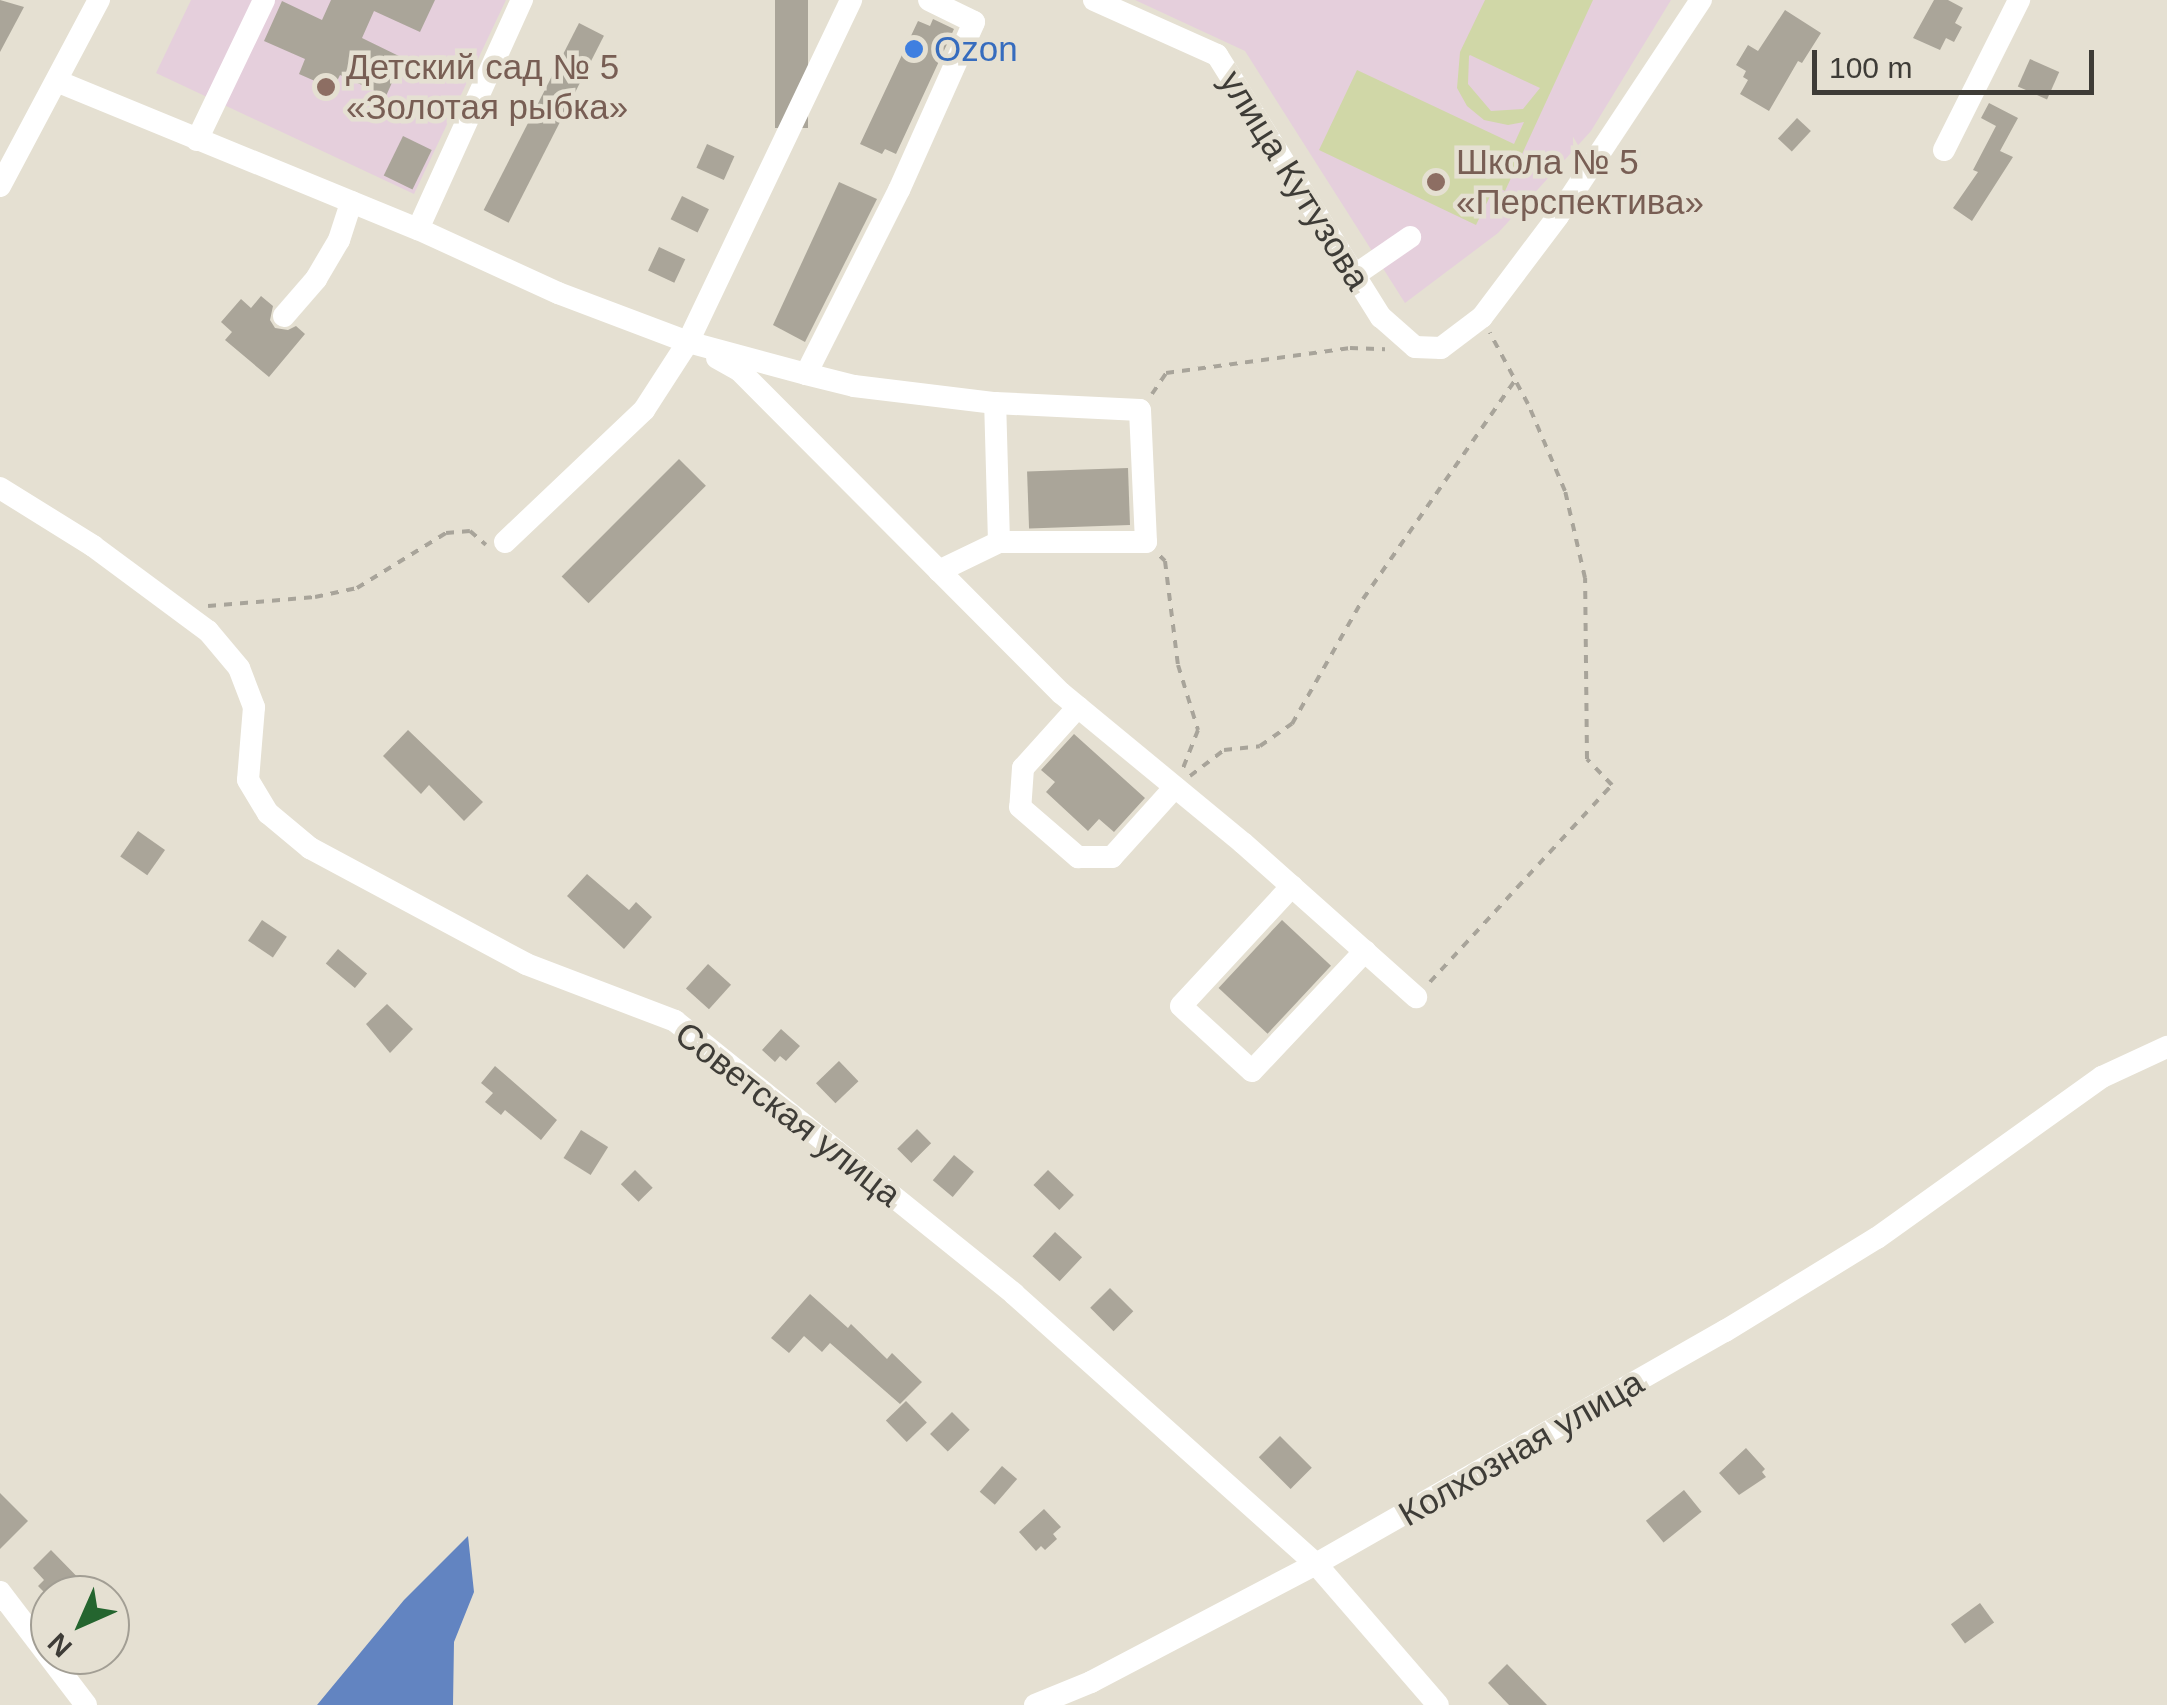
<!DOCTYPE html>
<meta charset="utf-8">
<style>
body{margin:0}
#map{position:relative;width:2167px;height:1705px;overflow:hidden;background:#e5e0d2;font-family:Helvetica,sans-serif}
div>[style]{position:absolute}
.education>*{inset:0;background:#e5cfdc}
.green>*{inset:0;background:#d0d7a7}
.water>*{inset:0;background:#6284c1}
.building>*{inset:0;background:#aaa599;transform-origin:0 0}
.path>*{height:4px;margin-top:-2px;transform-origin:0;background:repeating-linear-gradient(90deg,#a8a49a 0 8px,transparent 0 16px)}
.minor>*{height:22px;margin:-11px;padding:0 11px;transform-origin:11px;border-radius:11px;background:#fff}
.dots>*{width:28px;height:28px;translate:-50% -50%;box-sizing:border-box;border:5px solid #e5e0d2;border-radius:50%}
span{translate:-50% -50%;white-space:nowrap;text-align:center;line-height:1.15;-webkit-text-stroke:9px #e5e0d2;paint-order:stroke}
.shop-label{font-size:35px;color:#366cbe}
.left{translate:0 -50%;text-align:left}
.education-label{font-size:35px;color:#785e54}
.street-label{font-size:35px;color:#3e3c37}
.north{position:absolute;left:30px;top:1575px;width:100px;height:100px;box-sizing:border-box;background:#e5e0d2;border:2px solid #a29e94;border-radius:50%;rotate:225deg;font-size:28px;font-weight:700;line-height:40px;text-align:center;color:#3e3c37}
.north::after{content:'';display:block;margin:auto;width:35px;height:45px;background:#24652f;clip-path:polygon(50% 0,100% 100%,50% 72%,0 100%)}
.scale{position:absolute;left:1812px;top:50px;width:282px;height:45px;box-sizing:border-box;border:5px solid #3e3c37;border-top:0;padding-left:12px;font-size:30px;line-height:35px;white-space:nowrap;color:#3e3c37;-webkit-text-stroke:8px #e5e0d2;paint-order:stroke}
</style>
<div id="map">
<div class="education">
<div style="clip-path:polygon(191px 0,506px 0,414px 194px,156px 73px)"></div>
<div style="clip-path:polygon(1135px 0,1671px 0,1591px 131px,1498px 233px,1405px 303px,1245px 51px)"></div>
</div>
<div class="green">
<div style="clip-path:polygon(evenodd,1485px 0,1593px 0,1505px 191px,1495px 186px,1476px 225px,1319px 150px,1357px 70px,1514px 144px,1524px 122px,1508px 125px,1484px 120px,1467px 106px,1457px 88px,1460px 52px,1485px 0,1469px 56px,1470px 55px,1540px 88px,1523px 109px,1491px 111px,1468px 84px,1469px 56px)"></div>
</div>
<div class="water">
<div style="clip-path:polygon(468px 1536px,474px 1592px,454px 1642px,453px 1705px,317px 1705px,404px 1600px)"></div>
</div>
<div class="building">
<div style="clip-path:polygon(0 0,24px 7px,0 52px)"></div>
<div style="clip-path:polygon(331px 0,435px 0,420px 32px,374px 11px,362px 38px,403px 58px,386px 96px,340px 75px,333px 89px,299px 74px,305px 59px,264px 41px,282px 1px,322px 20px)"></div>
<div style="left:775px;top:0;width:33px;height:128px"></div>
<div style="clip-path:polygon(1934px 0,1948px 0,1963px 8px,1955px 23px,1962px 27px,1954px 42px,1946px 38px,1940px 50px,1913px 38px)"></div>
<div style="clip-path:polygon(1785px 10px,1821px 33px,1802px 63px,1798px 61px,1769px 111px,1740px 94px,1748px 80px,1743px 77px,1746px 71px,1736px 65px,1748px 45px,1758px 51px)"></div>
<div style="clip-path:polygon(933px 19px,954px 29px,896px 154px,885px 149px,882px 154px,860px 144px,918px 21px,930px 26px)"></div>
<div style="left:579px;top:23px;width:28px;height:210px;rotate:27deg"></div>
<div style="left:2030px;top:59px;width:32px;height:30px;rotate:24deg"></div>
<div style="clip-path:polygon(1989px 103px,2018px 118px,2000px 151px,2013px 157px,1972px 221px,1953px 208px,1978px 172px,1973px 170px,1996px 126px,1981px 118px)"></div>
<div style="left:1797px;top:118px;width:19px;height:28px;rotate:43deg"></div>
<div style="left:403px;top:136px;width:32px;height:44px;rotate:26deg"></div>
<div style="left:707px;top:144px;width:30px;height:26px;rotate:24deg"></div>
<div style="clip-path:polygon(839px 182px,877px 199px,805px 342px,773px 325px)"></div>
<div style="left:682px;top:196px;width:30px;height:26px;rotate:26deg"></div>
<div style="left:659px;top:247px;width:29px;height:26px;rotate:25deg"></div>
<div style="clip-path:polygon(261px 296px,273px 306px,270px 320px,275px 328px,288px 330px,296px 326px,305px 334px,269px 377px,225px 340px,232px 332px,221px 322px,241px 299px,251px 308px)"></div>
<div style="left:679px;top:459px;width:38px;height:166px;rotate:45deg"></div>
<div style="left:1128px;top:468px;width:57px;height:101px;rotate:88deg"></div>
<div style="clip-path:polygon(408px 730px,483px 802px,464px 821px,429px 785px,421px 794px,383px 756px)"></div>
<div style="clip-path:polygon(1074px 734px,1145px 798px,1114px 832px,1099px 819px,1088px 831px,1046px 792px,1055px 782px,1041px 770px)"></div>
<div style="left:138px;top:831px;width:33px;height:31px;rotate:35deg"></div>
<div style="clip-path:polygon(587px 874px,629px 910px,636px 902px,652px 917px,624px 949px,567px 896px)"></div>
<div style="left:262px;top:920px;width:30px;height:25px;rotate:34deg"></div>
<div style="left:1282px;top:920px;width:67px;height:93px;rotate:43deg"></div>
<div style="left:338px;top:949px;width:38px;height:19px;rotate:40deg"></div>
<div style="left:708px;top:964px;width:31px;height:33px;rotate:42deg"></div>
<div style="clip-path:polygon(387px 1004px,413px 1029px,390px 1053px,366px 1024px)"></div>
<div style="clip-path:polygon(781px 1029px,800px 1046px,786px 1061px,780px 1056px,775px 1062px,762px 1050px)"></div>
<div style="left:839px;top:1061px;width:28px;height:32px;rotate:46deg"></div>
<div style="clip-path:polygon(495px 1066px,557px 1120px,541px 1140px,505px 1110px,501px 1115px,485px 1102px,493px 1093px,481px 1083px)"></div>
<div style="left:917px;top:1129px;width:20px;height:28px;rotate:45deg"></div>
<div style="left:581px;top:1130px;width:32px;height:33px;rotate:32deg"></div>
<div style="left:954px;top:1155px;width:26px;height:33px;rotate:40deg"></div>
<div style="left:635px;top:1170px;width:25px;height:20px;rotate:45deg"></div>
<div style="left:1048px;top:1170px;width:36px;height:21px;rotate:44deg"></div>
<div style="left:1055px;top:1232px;width:37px;height:33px;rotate:43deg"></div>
<div style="left:1110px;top:1288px;width:33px;height:28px;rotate:45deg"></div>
<div style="clip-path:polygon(810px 1294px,848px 1328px,851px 1324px,887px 1359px,892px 1353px,922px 1382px,900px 1404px,830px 1343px,822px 1352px,804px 1336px,789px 1353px,771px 1338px)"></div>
<div style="left:906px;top:1401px;width:30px;height:28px;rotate:46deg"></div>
<div style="left:952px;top:1412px;width:25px;height:31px;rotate:45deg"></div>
<div style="left:1280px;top:1436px;width:45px;height:30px;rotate:45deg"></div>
<div style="clip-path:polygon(1746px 1448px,1765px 1469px,1762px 1472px,1766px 1477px,1739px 1495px,1719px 1473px)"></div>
<div style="left:1002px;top:1466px;width:20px;height:34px;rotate:41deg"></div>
<div style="left:1684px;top:1490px;width:28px;height:49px;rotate:51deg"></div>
<div style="clip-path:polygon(0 1493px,28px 1521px,0 1549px)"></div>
<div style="clip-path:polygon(1044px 1509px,1061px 1527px,1053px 1534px,1057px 1539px,1045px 1550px,1041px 1546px,1036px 1551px,1019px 1532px)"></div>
<div style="clip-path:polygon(51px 1550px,95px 1595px,47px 1595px,38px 1586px,44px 1580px,33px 1568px)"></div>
<div style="left:1980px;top:1603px;width:24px;height:36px;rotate:54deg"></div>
<div style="clip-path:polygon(1507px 1664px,1547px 1705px,1509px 1705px,1488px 1683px)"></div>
</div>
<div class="path">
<div style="left:1152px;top:394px;width:25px;rotate:-56deg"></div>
<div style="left:1166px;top:373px;width:186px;rotate:-7.7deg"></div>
<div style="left:1350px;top:348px;width:35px;rotate:2deg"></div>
<div style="left:1160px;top:556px;width:7px;rotate:45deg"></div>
<div style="left:1165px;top:561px;width:105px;rotate:82.9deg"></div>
<div style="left:1178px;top:665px;width:68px;rotate:72.9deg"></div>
<div style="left:1198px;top:730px;width:41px;rotate:111.5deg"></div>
<div style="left:208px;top:606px;width:107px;rotate:-4.8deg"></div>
<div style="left:315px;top:597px;width:43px;rotate:-12.1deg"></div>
<div style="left:357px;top:588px;width:105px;rotate:-31.7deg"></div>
<div style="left:446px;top:533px;width:24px;rotate:-5deg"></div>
<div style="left:470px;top:531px;width:21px;rotate:41deg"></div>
<div style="left:1190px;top:776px;width:43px;rotate:-37.4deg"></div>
<div style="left:1224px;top:750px;width:36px;rotate:-6deg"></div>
<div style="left:1260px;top:746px;width:39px;rotate:-35deg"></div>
<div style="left:1292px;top:724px;width:144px;rotate:-60.4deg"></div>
<div style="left:1363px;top:599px;width:267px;rotate:-55.2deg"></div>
<div style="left:1430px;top:982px;width:268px;rotate:-47.3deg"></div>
<div style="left:1612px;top:785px;width:36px;rotate:-134deg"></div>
<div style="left:1587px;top:759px;width:181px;rotate:-90.6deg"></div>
<div style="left:1585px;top:578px;width:89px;rotate:-102.9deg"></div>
<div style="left:1565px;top:491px;width:95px;rotate:-113deg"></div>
<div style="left:1528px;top:404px;width:81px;rotate:-118.2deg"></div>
</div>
<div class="minor">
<div style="left:1094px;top:0;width:135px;rotate:24.1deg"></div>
<div style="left:1217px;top:55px;width:309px;rotate:58deg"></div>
<div style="left:1381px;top:317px;width:45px;rotate:41.4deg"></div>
<div style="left:1415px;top:347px;width:26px;rotate:2deg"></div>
<div style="left:1441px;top:348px;width:51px;rotate:-37.1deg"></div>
<div style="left:1482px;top:317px;width:126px;rotate:-53deg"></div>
<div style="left:1558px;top:216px;width:259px;rotate:-56.5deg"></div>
<div style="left:59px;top:82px;width:388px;rotate:22.3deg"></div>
<div style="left:418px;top:229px;width:154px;rotate:24.6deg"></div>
<div style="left:558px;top:293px;width:139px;rotate:20.7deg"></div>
<div style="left:688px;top:342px;width:122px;rotate:15.2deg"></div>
<div style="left:806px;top:374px;width:206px;rotate:-63.2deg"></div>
<div style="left:899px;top:190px;width:184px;rotate:-65.9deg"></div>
<div style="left:974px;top:22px;width:50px;rotate:-153.9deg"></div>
<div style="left:197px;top:140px;width:155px;rotate:-64.4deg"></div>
<div style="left:1944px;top:150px;width:168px;rotate:-63.4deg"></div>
<div style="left:0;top:186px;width:211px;rotate:-62deg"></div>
<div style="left:418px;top:229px;width:252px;rotate:-65.6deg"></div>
<div style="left:1355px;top:275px;width:67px;rotate:-34.6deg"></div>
<div style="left:284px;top:316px;width:49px;rotate:-49.1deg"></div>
<div style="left:316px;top:279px;width:45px;rotate:-59.5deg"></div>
<div style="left:339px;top:240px;width:40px;rotate:-72deg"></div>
<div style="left:717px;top:358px;width:25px;rotate:29deg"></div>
<div style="left:739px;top:370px;width:456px;rotate:45.1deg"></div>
<div style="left:1061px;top:693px;width:236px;rotate:39.5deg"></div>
<div style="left:1243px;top:843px;width:232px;rotate:41.7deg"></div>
<div style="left:806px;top:374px;width:49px;rotate:14deg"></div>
<div style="left:854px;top:386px;width:142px;rotate:6.9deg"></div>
<div style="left:995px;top:403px;width:145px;rotate:2.8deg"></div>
<div style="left:1140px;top:410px;width:132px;rotate:87.4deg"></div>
<div style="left:1146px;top:542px;width:147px;rotate:180deg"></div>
<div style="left:999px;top:542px;width:139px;rotate:-91.6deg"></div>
<div style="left:0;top:488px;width:110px;rotate:31.9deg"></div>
<div style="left:93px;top:546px;width:143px;rotate:36.5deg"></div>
<div style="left:208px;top:631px;width:48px;rotate:50deg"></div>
<div style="left:239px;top:668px;width:42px;rotate:69deg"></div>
<div style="left:254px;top:707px;width:73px;rotate:94.7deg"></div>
<div style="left:248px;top:780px;width:39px;rotate:59deg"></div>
<div style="left:268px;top:813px;width:55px;rotate:39.8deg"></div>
<div style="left:310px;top:848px;width:245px;rotate:28.2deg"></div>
<div style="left:526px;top:964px;width:160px;rotate:20.9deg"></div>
<div style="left:675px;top:1021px;width:435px;rotate:38.8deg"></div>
<div style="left:1014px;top:1294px;width:405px;rotate:41.8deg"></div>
<div style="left:1316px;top:1564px;width:186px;rotate:49.1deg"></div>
<div style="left:505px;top:542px;width:192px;rotate:-43.5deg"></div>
<div style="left:644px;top:410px;width:81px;rotate:-57.1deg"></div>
<div style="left:688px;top:342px;width:379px;rotate:-64.5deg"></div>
<div style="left:939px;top:571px;width:67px;rotate:-25.8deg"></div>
<div style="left:1078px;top:707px;width:82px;rotate:132deg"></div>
<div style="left:1023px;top:768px;width:39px;rotate:94deg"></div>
<div style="left:1020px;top:807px;width:77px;rotate:40.8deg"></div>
<div style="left:1078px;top:857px;width:34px"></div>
<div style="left:1112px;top:857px;width:94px;rotate:-48deg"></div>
<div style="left:1292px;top:886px;width:163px;rotate:132.8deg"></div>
<div style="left:1181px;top:1006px;width:96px;rotate:42.5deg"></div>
<div style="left:1252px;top:1071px;width:165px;rotate:-46.7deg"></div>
<div style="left:0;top:1592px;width:142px;rotate:52.7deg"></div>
<div style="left:1035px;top:1705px;width:61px;rotate:-22.3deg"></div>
<div style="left:1091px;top:1682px;width:254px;rotate:-27.7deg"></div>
<div style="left:1316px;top:1564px;width:471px;rotate:-29.7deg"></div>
<div style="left:1725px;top:1331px;width:178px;rotate:-31.5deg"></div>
<div style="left:1877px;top:1238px;width:277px;rotate:-35.6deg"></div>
<div style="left:2102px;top:1077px;width:72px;rotate:-24.8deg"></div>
</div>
<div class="dots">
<div style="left:914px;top:49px;background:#3f7fe0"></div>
<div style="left:326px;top:87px;background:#8d6e63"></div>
<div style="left:1436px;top:182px;background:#8d6e63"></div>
</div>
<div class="shop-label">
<span class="left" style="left:934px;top:49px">Ozon</span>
</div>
<div class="education-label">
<span class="left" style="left:346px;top:87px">Детский сад № 5<br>«Золотая рыбка»</span>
<span class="left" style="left:1456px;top:182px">Школа № 5<br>«Перспектива»</span>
</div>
<div class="street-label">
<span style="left:1295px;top:180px;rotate:58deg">улица Кутузова</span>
<span style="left:788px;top:1114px;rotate:38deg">Советская улица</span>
<span style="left:1521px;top:1448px;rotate:-30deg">Колхозная улица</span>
</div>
<div class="north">N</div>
<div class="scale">100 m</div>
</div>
